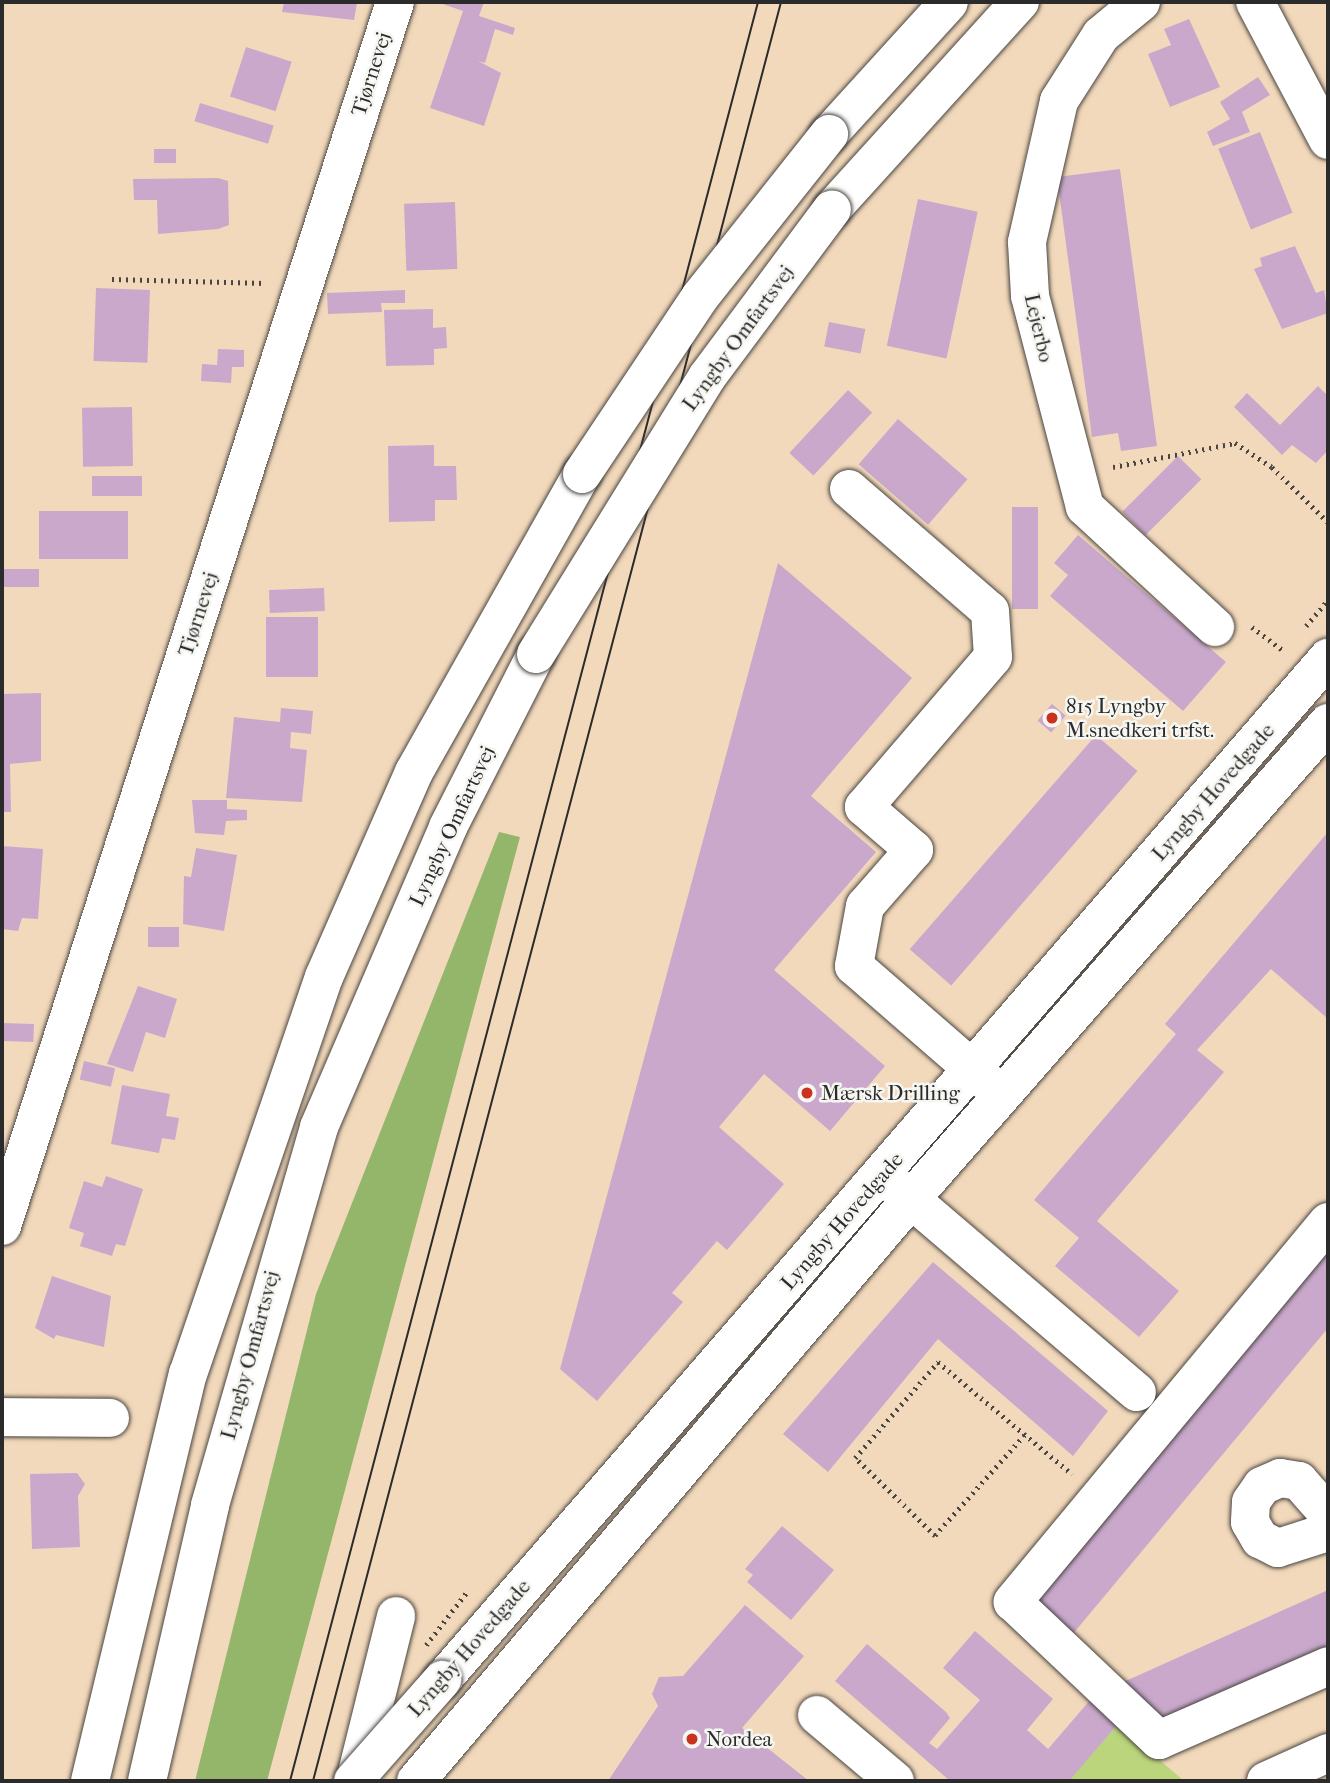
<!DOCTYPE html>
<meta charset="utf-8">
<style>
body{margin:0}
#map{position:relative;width:1330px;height:1783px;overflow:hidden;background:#f3d9bb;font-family:"IM FELL French Canon",serif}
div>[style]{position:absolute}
.green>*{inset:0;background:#bad57b}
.forest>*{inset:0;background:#93b66b}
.building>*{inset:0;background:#c9a8cc;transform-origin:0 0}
.path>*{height:4.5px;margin-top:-2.25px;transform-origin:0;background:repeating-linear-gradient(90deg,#494541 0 2px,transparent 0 7px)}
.roads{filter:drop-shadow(0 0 2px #494541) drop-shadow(0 0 2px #494541)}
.minor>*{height:38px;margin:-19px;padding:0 19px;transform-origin:19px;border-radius:19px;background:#fff}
.highway>*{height:38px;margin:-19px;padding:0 19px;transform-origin:19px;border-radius:19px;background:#fff}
.tram>*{height:2px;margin:-1px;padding:0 1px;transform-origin:1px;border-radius:1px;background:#2b2b2b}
.path-bridge>*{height:4.5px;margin-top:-2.25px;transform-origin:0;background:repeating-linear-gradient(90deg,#494541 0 2px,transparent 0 7px)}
.bridges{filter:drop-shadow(0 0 2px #494541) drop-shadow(0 0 2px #494541)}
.minor-bridge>*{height:38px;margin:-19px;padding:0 19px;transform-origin:19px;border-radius:19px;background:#fff}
.highway-bridge>*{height:38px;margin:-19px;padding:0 19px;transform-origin:19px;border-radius:19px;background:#fff}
.dots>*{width:19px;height:19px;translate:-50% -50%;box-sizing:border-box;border:4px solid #f6f6f2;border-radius:50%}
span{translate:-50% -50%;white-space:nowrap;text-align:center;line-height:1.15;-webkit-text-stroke:5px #f6f6f2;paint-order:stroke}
.street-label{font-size:21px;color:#2b2b2b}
.poi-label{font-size:21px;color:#2b2b2b}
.left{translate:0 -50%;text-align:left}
.frame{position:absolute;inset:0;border:4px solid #2b2b2b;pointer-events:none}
</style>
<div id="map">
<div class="green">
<div style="clip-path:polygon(1118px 1724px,1184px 1781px,1068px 1781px)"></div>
</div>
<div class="forest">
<div style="clip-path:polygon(499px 832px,520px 837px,267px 1781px,195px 1781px,316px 1294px)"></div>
</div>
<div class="building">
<div style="clip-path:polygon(284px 2px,346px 2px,357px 3px,354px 20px,282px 12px)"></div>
<div style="clip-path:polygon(437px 2px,484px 2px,479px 16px,515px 28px,513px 35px,495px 29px,485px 63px,478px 61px,501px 73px,484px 126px,430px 108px,463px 11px)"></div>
<div style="clip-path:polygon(1189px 19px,1220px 87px,1170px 107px,1148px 54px,1171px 45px,1164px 29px)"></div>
<div style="left:246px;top:47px;width:48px;height:52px;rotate:18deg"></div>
<div style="clip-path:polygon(1258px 77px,1270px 95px,1242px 112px,1250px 132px,1213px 146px,1207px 132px,1230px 119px,1220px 102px)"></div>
<div style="left:200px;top:103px;width:77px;height:19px;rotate:17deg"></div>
<div style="left:1260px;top:132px;width:87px;height:45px;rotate:68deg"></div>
<div style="left:154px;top:149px;width:22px;height:14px"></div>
<div style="clip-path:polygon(1120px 169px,1157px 446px,1121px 451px,1118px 433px,1092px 437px,1057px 177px)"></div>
<div style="clip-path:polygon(218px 178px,228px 181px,229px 225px,218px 229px,158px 234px,157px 200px,134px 200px,133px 179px)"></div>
<div style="left:918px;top:199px;width:61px;height:150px;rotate:12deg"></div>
<div style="left:455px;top:202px;width:67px;height:51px;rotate:88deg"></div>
<div style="clip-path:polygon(1295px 246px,1316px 293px,1324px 290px,1328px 313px,1282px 329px,1254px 269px,1262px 266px,1260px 258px)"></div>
<div style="left:96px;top:288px;width:54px;height:73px;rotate:2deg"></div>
<div style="clip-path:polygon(405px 290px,405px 303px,381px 303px,382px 312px,328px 314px,327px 293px)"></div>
<div style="clip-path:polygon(433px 309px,433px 328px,446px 327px,447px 348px,434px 349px,434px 365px,386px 366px,384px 310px)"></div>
<div style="left:829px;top:322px;width:37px;height:25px;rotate:11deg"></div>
<div style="clip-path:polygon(218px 349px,244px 350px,244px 367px,232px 367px,231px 383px,201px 381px,202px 364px,217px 365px)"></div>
<div style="clip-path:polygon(1318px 386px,1328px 396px,1328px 450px,1316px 463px,1292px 445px,1282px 455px,1234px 407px,1247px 393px,1280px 425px)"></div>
<div style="left:848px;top:390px;width:33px;height:86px;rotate:43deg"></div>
<div style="left:132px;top:407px;width:59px;height:50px;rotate:89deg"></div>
<div style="left:898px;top:419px;width:92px;height:60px;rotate:41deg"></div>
<div style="clip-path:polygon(434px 445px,434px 466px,456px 466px,457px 500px,435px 500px,435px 521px,389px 522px,388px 446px)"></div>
<div style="left:1178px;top:456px;width:33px;height:79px;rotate:45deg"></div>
<div style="left:92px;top:476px;width:50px;height:20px"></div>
<div style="left:1012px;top:507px;width:26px;height:102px"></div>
<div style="left:39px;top:511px;width:89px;height:48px"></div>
<div style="clip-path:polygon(1078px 535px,1226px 662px,1183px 711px,1050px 596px,1068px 575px,1054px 563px)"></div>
<div style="clip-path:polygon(778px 563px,912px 678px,811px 796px,876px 852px,774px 970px,885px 1066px,830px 1131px,764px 1074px,719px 1127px,784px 1184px,727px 1250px,717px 1241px,672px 1293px,683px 1302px,597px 1401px,560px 1369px)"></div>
<div style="left:2px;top:569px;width:37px;height:18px"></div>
<div style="left:324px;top:588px;width:23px;height:55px;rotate:88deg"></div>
<div style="left:266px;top:617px;width:52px;height:60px"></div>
<div style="clip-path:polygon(41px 693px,41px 761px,10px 764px,11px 812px,2px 812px,2px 694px)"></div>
<div style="left:1052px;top:704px;width:18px;height:22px;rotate:41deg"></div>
<div style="clip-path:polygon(281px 708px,313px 711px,311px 734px,291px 732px,290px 748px,307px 750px,302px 802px,226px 798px,234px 717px,280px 722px)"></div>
<div style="left:1096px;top:735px;width:55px;height:284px;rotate:41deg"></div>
<div style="clip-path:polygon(192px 800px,227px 800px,227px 809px,247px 810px,247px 820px,226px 821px,224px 835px,195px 833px)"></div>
<div style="clip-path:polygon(1328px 832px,1328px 1019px,1271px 969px,1197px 1050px,1224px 1072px,1097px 1221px,1179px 1291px,1139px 1337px,1055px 1266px,1079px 1238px,1034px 1200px,1176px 1034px,1165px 1024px)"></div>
<div style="clip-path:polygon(2px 846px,43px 849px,38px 919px,22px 918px,18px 931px,2px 929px)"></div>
<div style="clip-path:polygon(196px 848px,237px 855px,224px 931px,183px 924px,184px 876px,191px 877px)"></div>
<div style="left:148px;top:927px;width:31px;height:20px"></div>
<div style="clip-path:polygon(138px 986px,177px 999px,165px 1038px,146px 1032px,133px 1072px,107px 1064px)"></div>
<div style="left:3px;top:1023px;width:31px;height:18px;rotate:2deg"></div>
<div style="left:84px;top:1061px;width:32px;height:19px;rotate:13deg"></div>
<div style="clip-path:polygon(122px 1085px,170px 1094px,166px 1116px,179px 1118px,175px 1140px,162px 1138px,159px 1153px,111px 1144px)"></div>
<div style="clip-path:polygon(106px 1176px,143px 1189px,125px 1246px,116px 1244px,112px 1256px,80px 1246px,84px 1233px,69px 1228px,84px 1181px,102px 1187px)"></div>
<div style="clip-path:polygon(1328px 1248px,1328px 1328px,1072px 1635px,1030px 1603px)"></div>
<div style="clip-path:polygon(933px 1262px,1108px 1411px,1073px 1456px,938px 1339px,828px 1472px,783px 1434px)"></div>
<div style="clip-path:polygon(52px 1276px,111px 1296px,104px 1347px,56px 1335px,54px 1339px,35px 1328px)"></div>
<div style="clip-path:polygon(77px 1473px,85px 1484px,78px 1496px,80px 1547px,32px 1549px,30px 1474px)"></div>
<div style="clip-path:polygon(782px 1526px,834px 1570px,791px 1620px,747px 1582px,753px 1575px,745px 1569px)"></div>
<div style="clip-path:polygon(1328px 1590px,1328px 1647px,1154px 1724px,1119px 1684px)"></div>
<div style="clip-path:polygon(745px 1605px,804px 1656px,742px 1728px,809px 1781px,608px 1781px,658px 1706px,652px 1694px,659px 1677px,683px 1676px)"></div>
<div style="clip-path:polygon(975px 1631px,1053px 1699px,1027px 1730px,1048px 1749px,1091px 1699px,1118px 1724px,1069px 1781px,950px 1781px,835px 1681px,867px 1644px,946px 1712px,950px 1718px,929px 1743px,937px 1749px,980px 1700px,943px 1668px)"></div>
</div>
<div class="path">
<div style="left:112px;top:279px;width:153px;rotate:1.5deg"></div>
<div style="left:1113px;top:467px;width:124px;rotate:-11.1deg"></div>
<div style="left:1235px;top:443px;width:44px;rotate:33deg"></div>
<div style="left:1272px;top:467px;width:78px;rotate:44.5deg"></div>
<div style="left:1306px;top:626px;width:34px;rotate:-50deg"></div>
<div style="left:1252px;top:627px;width:40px;rotate:37deg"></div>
<div style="left:1025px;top:1435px;width:135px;rotate:131.7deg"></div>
<div style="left:935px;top:1536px;width:112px;rotate:-135.7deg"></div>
<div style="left:855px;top:1458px;width:127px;rotate:-49.2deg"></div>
<div style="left:938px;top:1362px;width:175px;rotate:39.9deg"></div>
</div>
<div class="roads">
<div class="minor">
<div style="left:1141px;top:2px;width:52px;rotate:140.5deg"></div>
<div style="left:1101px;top:35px;width:78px;rotate:122.5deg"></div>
<div style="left:1059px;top:101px;width:145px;rotate:102.8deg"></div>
<div style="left:1027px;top:242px;width:54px;rotate:86.8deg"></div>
<div style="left:1030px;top:296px;width:218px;rotate:75.4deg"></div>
<div style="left:1085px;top:507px;width:177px;rotate:42.7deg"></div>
<div style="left:1255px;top:2px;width:156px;rotate:62.1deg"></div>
<div style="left:849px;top:489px;width:186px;rotate:40.9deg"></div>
<div style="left:990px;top:611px;width:46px;rotate:86.3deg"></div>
<div style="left:993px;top:657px;width:198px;rotate:130.7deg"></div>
<div style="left:864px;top:807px;width:66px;rotate:40.7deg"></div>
<div style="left:914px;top:850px;width:74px;rotate:131.2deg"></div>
<div style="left:865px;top:906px;width:61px;rotate:100.4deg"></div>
<div style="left:854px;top:966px;width:183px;rotate:41deg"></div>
<div style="left:892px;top:1183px;width:322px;rotate:40.5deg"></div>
<div style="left:1328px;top:1222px;width:494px;rotate:129.7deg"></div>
<div style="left:1013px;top:1602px;width:201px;rotate:43.4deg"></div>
<div style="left:1159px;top:1740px;width:184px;rotate:-23.6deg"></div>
<div style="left:2px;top:1226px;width:1286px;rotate:-72.2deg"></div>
<div style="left:2px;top:1417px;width:108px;rotate:0.5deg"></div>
<div style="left:1328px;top:1514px;width:44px;rotate:-131.3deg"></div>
<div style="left:1299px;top:1481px;width:19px;rotate:-171deg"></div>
<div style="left:1280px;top:1478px;width:20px;rotate:156deg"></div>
<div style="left:1262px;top:1486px;width:19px;rotate:125deg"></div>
<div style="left:1251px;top:1502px;width:20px;rotate:93deg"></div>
<div style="left:1250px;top:1522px;width:20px;rotate:60deg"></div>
<div style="left:1260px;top:1539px;width:20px;rotate:27deg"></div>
<div style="left:1278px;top:1548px;width:52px;rotate:-17.7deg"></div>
<div style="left:442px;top:1680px;width:1353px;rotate:-49.08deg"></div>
<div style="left:817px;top:1715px;width:102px;rotate:40.2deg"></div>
<div style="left:355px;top:1781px;width:170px;rotate:-76deg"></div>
<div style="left:416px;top:1781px;width:764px;rotate:-49.62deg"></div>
<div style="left:911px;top:1199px;width:633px;rotate:-48.78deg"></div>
<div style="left:1266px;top:1781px;width:68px;rotate:-24.3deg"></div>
</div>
<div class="highway">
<div style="left:829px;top:134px;width:178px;rotate:-47.7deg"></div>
<div style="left:832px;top:209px;width:280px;rotate:-47.8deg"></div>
<div style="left:90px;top:1781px;width:419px;rotate:-76.5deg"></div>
<div style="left:188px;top:1374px;width:420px;rotate:-71.1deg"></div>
<div style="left:324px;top:977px;width:224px;rotate:-66.3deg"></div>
<div style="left:414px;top:772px;width:342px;rotate:-60.6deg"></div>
<div style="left:147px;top:1781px;width:283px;rotate:-77.1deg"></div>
<div style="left:210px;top:1505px;width:393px;rotate:-73.9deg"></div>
<div style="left:319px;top:1127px;width:327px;rotate:-66.7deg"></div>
<div style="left:448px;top:827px;width:194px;rotate:-63deg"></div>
</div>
</div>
<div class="tram">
<div style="left:290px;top:1781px;width:1840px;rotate:-75.26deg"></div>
<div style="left:313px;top:1781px;width:1840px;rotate:-75.26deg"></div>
</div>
<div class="path-bridge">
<div style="left:426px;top:1645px;width:66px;rotate:-52.4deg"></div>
</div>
<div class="bridges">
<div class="minor-bridge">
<div style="left:353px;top:1781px;width:135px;rotate:-48.6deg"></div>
</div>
<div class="highway-bridge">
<div style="left:582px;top:474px;width:213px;rotate:-56.3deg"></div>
<div style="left:700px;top:297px;width:208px;rotate:-51.6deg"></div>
<div style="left:536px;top:654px;width:326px;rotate:-58.3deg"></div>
<div style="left:707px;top:377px;width:209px;rotate:-53.3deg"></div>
</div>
</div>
<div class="dots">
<div style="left:1052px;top:718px;background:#c8321e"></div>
<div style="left:807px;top:1093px;background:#c8321e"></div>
<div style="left:692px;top:1739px;background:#c8321e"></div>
</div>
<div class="street-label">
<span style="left:371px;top:74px;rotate:-72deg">Tjørnevej</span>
<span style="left:1039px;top:328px;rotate:77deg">Lejerbo</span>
<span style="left:738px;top:338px;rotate:-54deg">Lyngby Omfartsvej</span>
<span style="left:198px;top:614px;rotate:-72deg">Tjørnevej</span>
<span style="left:1213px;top:792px;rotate:-49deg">Lyngby Hovedgade</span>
<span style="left:452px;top:826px;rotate:-65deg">Lyngby Omfartsvej</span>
<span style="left:842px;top:1221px;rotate:-49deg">Lyngby Hovedgade</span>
<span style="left:250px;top:1355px;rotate:-75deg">Lyngby Omfartsvej</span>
<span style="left:469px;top:1648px;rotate:-49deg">Lyngby Hovedgade</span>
</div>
<div class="poi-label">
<span class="left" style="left:1066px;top:718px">815 Lyngby<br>M.snedkeri trfst.</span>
<span class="left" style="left:821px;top:1093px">Mærsk Drilling</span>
<span class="left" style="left:706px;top:1739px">Nordea</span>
</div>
<div class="frame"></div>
</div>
